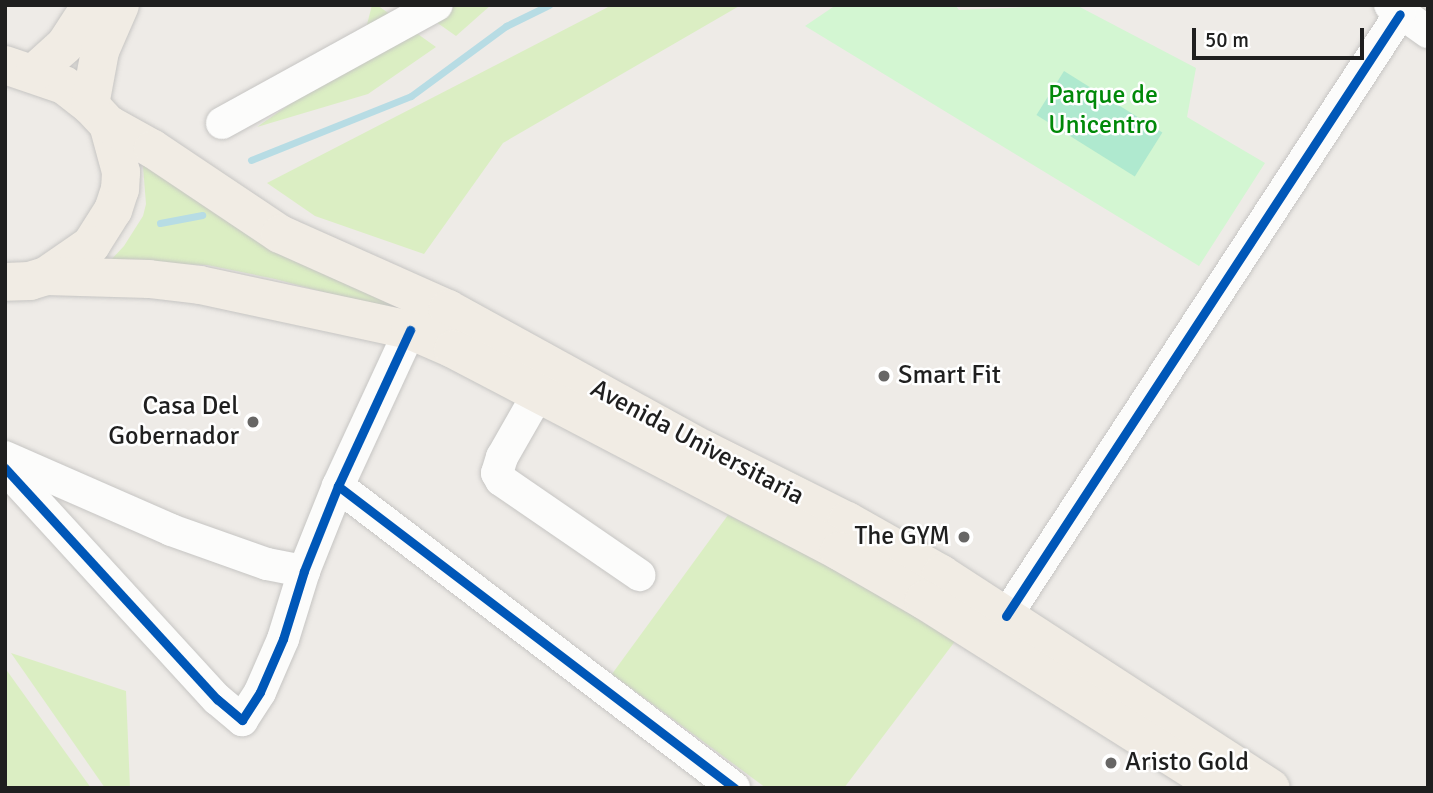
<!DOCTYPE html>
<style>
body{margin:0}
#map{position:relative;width:1433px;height:793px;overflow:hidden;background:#eeebe7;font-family:Signika,sans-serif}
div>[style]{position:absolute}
.grass>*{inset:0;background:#dbeec3}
.park>*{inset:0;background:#d3f6d2}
.pitch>*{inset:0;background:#afe9cf;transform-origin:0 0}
.stream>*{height:7px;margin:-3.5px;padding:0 3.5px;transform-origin:3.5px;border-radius:3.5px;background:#b7dce4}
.roads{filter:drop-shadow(0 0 2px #c6c5c3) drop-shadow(0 0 2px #c6c5c3)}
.minor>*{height:32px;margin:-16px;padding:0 16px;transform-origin:16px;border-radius:16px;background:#fcfcfb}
.major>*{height:38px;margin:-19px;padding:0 19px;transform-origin:19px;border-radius:19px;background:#f1ece4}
.cycleway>*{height:9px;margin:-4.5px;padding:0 4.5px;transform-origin:4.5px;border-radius:4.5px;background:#0057b8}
.dots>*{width:19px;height:19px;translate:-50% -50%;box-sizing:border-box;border:4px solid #fff;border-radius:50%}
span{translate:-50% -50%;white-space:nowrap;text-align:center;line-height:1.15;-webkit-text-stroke:5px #fff;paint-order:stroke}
.park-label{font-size:26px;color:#018909}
.poi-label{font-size:26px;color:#1f1f1f}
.left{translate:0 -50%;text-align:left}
.right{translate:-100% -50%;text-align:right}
.street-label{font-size:26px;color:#1f1f1f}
.frame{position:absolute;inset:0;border:7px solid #1f1f1f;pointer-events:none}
.scale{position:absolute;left:1192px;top:28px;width:172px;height:32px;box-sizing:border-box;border:4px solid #1f1f1f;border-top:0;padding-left:9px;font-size:21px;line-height:24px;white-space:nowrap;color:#1f1f1f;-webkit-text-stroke:5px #fff;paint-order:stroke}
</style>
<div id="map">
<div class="grass">
<div style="clip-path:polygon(372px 5px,377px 5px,436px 47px,368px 94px,257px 127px,359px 56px)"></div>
<div style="clip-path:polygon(412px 5px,491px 5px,456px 36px)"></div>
<div style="clip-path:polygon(612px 5px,741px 5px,503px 143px,424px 254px,315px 216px,267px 183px)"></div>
<div style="clip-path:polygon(142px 154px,398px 299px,395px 307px,383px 308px,275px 279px,207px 265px,109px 262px,124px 246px,143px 216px,146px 204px)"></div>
<div style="clip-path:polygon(728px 515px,872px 587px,959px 636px,844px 788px,766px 788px,612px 674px)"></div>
<div style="clip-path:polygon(11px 653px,126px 691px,130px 788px,105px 788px)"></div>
<div style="clip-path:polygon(5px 668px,91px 788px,5px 788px)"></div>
</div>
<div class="park">
<div style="clip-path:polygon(836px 5px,955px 5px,959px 10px,1076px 5px,1196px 68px,1187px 117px,1265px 163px,1199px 266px,805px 26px)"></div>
</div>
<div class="pitch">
<div style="left:1064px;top:71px;width:116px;height:52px;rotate:32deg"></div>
</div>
<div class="stream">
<div style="left:251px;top:160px;width:172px;rotate:-21.8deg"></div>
<div style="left:411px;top:96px;width:118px;rotate:-36.4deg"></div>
<div style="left:506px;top:26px;width:48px;rotate:-26deg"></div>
<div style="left:160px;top:223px;width:43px;rotate:-10.8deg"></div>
</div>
<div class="roads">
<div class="minor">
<div style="left:1390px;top:5px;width:47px;rotate:35.4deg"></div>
<div style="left:222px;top:123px;width:245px;rotate:-28.8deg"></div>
<div style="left:538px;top:394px;width:73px;rotate:119.7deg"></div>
<div style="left:502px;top:457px;width:17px;rotate:107deg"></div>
<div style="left:497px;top:473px;width:8px;rotate:60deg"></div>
<div style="left:501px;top:480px;width:168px;rotate:34.5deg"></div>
<div style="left:5px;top:457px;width:181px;rotate:23.7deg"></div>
<div style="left:171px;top:530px;width:102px;rotate:19.5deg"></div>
<div style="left:267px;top:564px;width:38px;rotate:11deg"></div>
<div style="left:5px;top:468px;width:314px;rotate:47.5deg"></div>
<div style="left:217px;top:699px;width:33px;rotate:40deg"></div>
<div style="left:242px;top:720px;width:33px;rotate:-57deg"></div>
<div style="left:260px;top:692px;width:58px;rotate:-66.5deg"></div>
<div style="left:283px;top:639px;width:71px;rotate:-72.8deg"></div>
<div style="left:304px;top:571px;width:92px;rotate:-68.2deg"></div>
<div style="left:338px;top:486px;width:172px;rotate:-65.2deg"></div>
<div style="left:338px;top:486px;width:498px;rotate:37.3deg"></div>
<div style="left:1006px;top:616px;width:719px;rotate:-56.8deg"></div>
</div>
<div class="major">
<div style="left:5px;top:65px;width:62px;rotate:18.7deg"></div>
<div style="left:64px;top:85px;width:33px;rotate:38deg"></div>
<div style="left:90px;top:105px;width:26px;rotate:47deg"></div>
<div style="left:108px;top:124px;width:50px;rotate:74.8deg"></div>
<div style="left:121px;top:172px;width:17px;rotate:93deg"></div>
<div style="left:120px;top:189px;width:22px;rotate:108deg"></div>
<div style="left:113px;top:210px;width:41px;rotate:122.2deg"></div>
<div style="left:91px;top:245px;width:55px;rotate:145.4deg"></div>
<div style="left:46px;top:276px;width:17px;rotate:163deg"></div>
<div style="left:30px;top:281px;width:25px;rotate:178deg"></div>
<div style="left:34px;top:73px;width:42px;rotate:-42.1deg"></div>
<div style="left:65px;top:45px;width:48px;rotate:-57deg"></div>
<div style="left:90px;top:105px;width:55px;rotate:-79.5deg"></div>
<div style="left:100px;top:51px;width:50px;rotate:-66.5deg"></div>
<div style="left:108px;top:124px;width:51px;rotate:29.1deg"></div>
<div style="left:153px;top:149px;width:153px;rotate:33.8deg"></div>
<div style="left:280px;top:234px;width:184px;rotate:24.1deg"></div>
<div style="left:448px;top:309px;width:293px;rotate:28.8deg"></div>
<div style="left:705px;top:450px;width:159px;rotate:26.6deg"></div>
<div style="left:847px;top:521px;width:108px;rotate:29.4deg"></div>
<div style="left:941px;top:574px;width:393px;rotate:33deg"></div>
<div style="left:46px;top:276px;width:103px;rotate:1.7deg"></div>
<div style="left:149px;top:279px;width:51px;rotate:6.7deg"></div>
<div style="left:200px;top:285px;width:215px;rotate:12.1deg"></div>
<div style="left:410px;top:330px;width:47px;rotate:23.8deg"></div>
<div style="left:453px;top:349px;width:436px;rotate:27.6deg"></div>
<div style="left:839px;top:551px;width:98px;rotate:30deg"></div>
<div style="left:924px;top:600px;width:352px;rotate:32.3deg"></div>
</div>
</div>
<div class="cycleway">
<div style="left:5px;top:468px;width:314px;rotate:47.5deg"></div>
<div style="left:217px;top:699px;width:33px;rotate:40deg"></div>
<div style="left:242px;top:720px;width:33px;rotate:-57deg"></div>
<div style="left:260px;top:692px;width:58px;rotate:-66.5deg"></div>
<div style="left:283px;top:639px;width:71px;rotate:-72.8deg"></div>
<div style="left:304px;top:571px;width:92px;rotate:-68.2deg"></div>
<div style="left:338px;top:486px;width:172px;rotate:-65.2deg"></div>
<div style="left:338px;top:486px;width:498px;rotate:37.3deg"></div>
<div style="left:1006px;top:616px;width:719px;rotate:-56.8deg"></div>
</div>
<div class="dots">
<div style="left:884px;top:376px;background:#676665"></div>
<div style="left:253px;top:422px;background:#676665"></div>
<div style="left:964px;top:537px;background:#676665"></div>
<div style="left:1111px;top:763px;background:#676665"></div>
</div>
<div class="park-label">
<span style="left:1103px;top:111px">Parque de<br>Unicentro</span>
</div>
<div class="poi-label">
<span class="left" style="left:898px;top:376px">Smart Fit</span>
<span class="right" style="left:239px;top:422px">Casa Del<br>Gobernador</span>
<span class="right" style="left:950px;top:537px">The GYM</span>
<span class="left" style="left:1125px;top:763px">Aristo Gold</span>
</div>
<div class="street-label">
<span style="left:697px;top:443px;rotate:28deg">Avenida Universitaria</span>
</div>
<div class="frame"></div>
<div class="scale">50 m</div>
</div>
